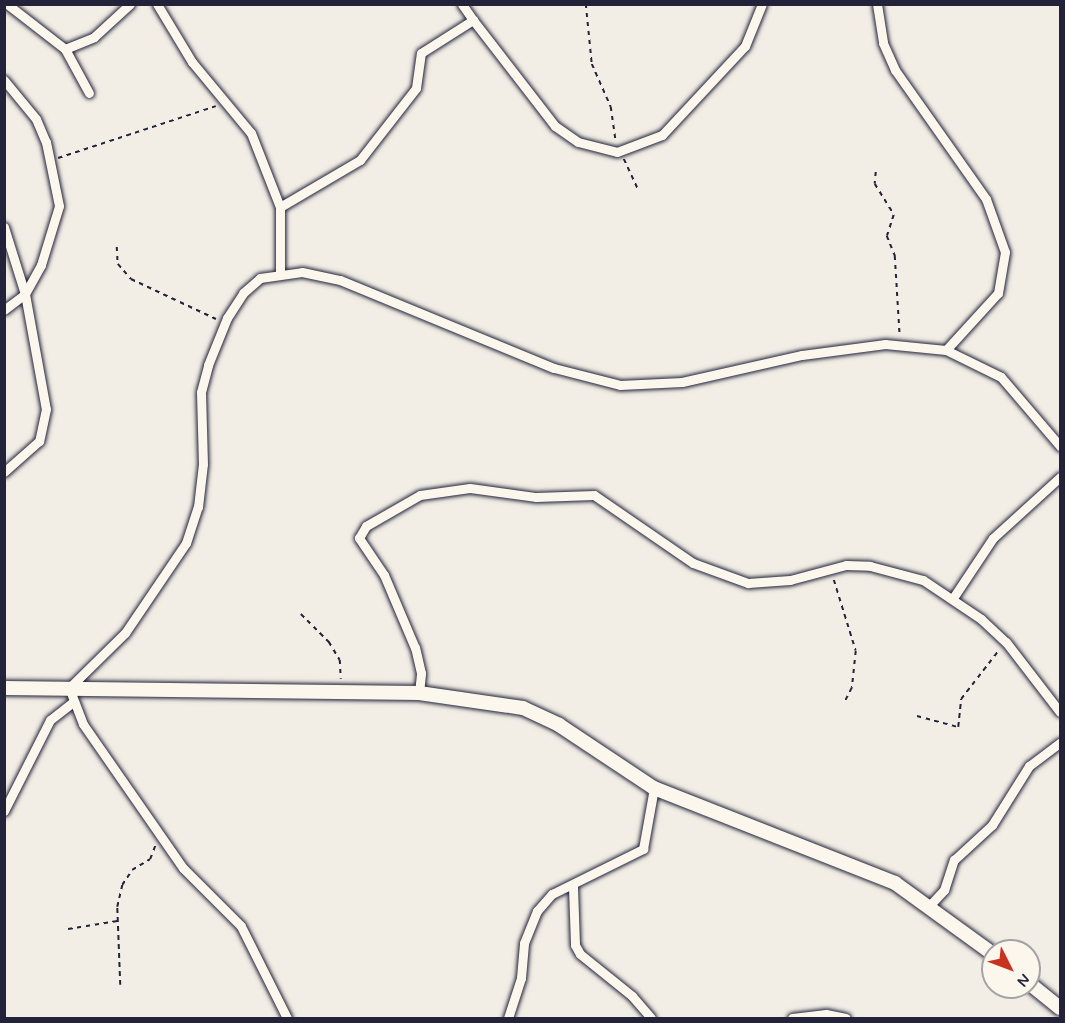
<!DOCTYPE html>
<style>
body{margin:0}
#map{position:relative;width:1065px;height:1023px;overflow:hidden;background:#f2eee5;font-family:Mynerve,sans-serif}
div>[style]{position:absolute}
.path>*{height:1.5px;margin-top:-0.75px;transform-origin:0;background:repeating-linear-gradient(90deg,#22223b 0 4.5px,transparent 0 9px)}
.roads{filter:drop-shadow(0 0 2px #22223b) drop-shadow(0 0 2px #22223b)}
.minor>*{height:9px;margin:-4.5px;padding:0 4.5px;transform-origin:4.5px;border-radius:4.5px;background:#fbf7ec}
.secondary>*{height:14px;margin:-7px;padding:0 7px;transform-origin:7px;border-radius:7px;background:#fbf7ec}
span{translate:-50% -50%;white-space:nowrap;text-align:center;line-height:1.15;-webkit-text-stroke:5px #fbf7ec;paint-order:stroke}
.frame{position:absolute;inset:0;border:6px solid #22223b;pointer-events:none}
.north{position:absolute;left:981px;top:939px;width:60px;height:60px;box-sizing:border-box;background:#fbf7ec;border:2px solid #a4a2a5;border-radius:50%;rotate:132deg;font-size:16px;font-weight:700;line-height:24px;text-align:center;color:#22223b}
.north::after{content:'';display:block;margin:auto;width:21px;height:27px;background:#c8321e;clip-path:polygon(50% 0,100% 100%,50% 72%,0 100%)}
</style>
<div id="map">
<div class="path">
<div style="left:586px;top:4px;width:60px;rotate:84.3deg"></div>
<div style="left:592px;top:64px;width:47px;rotate:66.2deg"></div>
<div style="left:611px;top:107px;width:35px;rotate:82deg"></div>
<div style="left:58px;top:158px;width:166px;rotate:-18.2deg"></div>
<div style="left:624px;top:159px;width:33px;rotate:65deg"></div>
<div style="left:876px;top:172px;width:12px;rotate:95deg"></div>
<div style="left:875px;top:184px;width:36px;rotate:58deg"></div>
<div style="left:894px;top:215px;width:22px;rotate:108deg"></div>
<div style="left:887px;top:236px;width:22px;rotate:68deg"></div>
<div style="left:895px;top:256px;width:81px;rotate:86.5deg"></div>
<div style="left:117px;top:247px;width:17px;rotate:87deg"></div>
<div style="left:118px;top:264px;width:20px;rotate:49deg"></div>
<div style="left:131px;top:279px;width:94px;rotate:25.2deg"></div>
<div style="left:834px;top:580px;width:74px;rotate:72.8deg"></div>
<div style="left:856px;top:651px;width:37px;rotate:96deg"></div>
<div style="left:852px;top:688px;width:16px;rotate:117deg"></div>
<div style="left:301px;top:614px;width:40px;rotate:45deg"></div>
<div style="left:329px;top:642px;width:21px;rotate:59deg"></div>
<div style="left:340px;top:660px;width:19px;rotate:87deg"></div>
<div style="left:917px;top:716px;width:42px;rotate:15deg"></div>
<div style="left:958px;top:727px;width:28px;rotate:-84deg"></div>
<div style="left:961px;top:699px;width:62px;rotate:-52.2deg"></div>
<div style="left:68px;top:929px;width:50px;rotate:-9.3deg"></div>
<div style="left:120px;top:985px;width:78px;rotate:-92.2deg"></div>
<div style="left:117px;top:907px;width:23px;rotate:-77deg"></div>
<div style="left:122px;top:885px;width:18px;rotate:-56deg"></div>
<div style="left:132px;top:870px;width:21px;rotate:-31deg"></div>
<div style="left:150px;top:859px;width:14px;rotate:-69deg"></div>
</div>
<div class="roads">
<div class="minor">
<div style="left:7px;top:4px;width:73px;rotate:37.8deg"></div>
<div style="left:65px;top:49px;width:31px;rotate:-22deg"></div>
<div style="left:94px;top:37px;width:49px;rotate:-42.5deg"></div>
<div style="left:157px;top:4px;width:68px;rotate:58.9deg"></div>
<div style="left:192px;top:62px;width:92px;rotate:50.3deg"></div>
<div style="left:251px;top:133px;width:79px;rotate:68.6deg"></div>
<div style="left:877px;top:4px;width:39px;rotate:81deg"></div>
<div style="left:883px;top:43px;width:30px;rotate:66deg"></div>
<div style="left:895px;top:70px;width:158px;rotate:54.8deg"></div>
<div style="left:986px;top:199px;width:56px;rotate:70.3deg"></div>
<div style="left:1005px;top:252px;width:42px;rotate:99.7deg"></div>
<div style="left:998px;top:293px;width:77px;rotate:132.4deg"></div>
<div style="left:473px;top:20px;width:134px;rotate:52.3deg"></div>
<div style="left:555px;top:126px;width:28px;rotate:35deg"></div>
<div style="left:578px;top:142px;width:40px;rotate:14.4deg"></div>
<div style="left:617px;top:152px;width:48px;rotate:-20.7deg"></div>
<div style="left:662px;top:135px;width:122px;rotate:-47deg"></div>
<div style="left:745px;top:46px;width:45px;rotate:-68deg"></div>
<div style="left:65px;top:49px;width:50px;rotate:61.4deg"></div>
<div style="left:4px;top:80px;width:50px;rotate:50.6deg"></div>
<div style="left:36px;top:119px;width:25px;rotate:67deg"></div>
<div style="left:46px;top:142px;width:65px;rotate:78.5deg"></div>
<div style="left:59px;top:206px;width:62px;rotate:107deg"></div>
<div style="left:41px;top:265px;width:33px;rotate:119deg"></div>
<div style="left:25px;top:294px;width:26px;rotate:143deg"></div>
<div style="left:4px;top:227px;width:70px;rotate:72.6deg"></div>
<div style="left:25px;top:294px;width:117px;rotate:79.7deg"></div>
<div style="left:46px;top:409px;width:33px;rotate:102deg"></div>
<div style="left:39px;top:441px;width:47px;rotate:138.5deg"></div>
<div style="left:280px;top:273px;width:66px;rotate:-90deg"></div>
<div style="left:280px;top:207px;width:93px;rotate:-30.4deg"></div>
<div style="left:360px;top:160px;width:91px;rotate:-52.1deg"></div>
<div style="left:416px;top:88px;width:35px;rotate:-82deg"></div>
<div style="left:421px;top:53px;width:62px;rotate:-32.4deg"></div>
<div style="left:473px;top:20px;width:19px;rotate:-125deg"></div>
<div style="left:953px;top:598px;width:72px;rotate:-56.3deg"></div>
<div style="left:993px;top:538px;width:91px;rotate:-42.3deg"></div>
<div style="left:419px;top:693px;width:20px;rotate:-84deg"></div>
<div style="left:421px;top:673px;width:26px;rotate:-103deg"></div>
<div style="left:415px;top:648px;width:79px;rotate:-113deg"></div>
<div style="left:384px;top:575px;width:45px;rotate:-124deg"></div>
<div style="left:359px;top:538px;width:14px;rotate:-60deg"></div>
<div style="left:366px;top:526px;width:62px;rotate:-29.9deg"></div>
<div style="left:420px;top:495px;width:50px;rotate:-8deg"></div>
<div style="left:470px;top:488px;width:67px;rotate:7.8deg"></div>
<div style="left:536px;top:497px;width:58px;rotate:-2deg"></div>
<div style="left:594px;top:495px;width:120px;rotate:34.5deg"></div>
<div style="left:693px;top:563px;width:59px;rotate:20deg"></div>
<div style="left:748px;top:583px;width:42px;rotate:-4.1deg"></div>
<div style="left:790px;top:580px;width:58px;rotate:-15deg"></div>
<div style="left:846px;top:565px;width:24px;rotate:2deg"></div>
<div style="left:870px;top:566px;width:55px;rotate:14.8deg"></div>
<div style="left:923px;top:580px;width:70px;rotate:33.9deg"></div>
<div style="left:981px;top:619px;width:34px;rotate:43deg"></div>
<div style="left:1006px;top:642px;width:88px;rotate:52.4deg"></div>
<div style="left:4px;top:811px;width:102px;rotate:-63.2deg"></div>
<div style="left:50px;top:720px;width:29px;rotate:-38deg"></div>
<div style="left:573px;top:887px;width:58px;rotate:88deg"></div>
<div style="left:575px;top:945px;width:10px;rotate:61deg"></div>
<div style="left:580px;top:954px;width:67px;rotate:38.9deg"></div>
<div style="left:632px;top:996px;width:29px;rotate:49deg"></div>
<div style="left:930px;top:905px;width:21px;rotate:-47deg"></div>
<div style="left:944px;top:890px;width:32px;rotate:-72deg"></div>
<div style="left:954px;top:860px;width:52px;rotate:-42.6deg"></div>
<div style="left:992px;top:825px;width:70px;rotate:-57.9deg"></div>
<div style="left:1029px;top:766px;width:39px;rotate:-37deg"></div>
<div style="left:287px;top:1018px;width:103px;rotate:-116.6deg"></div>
<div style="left:241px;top:926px;width:82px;rotate:-135deg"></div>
<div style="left:183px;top:868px;width:175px;rotate:-124.8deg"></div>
<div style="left:83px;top:724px;width:39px;rotate:-111deg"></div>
<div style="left:69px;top:688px;width:78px;rotate:-44.5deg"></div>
<div style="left:125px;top:633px;width:109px;rotate:-55.9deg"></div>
<div style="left:186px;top:543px;width:38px;rotate:-72deg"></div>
<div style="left:198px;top:507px;width:43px;rotate:-83.4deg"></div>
<div style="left:203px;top:464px;width:72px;rotate:-91.6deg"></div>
<div style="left:201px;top:392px;width:28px;rotate:-75deg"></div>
<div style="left:208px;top:365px;width:51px;rotate:-68deg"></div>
<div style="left:227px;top:318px;width:30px;rotate:-57deg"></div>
<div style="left:243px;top:293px;width:23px;rotate:-41deg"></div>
<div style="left:260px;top:278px;width:42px;rotate:-8.1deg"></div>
<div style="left:302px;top:272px;width:39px;rotate:12deg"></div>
<div style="left:340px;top:280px;width:231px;rotate:22.4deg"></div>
<div style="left:554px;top:368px;width:68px;rotate:14.4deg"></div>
<div style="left:620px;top:385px;width:62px;rotate:-2.8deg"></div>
<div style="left:682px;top:382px;width:123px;rotate:-12.7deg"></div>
<div style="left:802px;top:355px;width:84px;rotate:-7.5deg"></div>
<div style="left:885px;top:344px;width:61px;rotate:5.6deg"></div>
<div style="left:946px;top:350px;width:61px;rotate:26.1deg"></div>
<div style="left:1001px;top:377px;width:91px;rotate:49.5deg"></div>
<div style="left:508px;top:1018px;width:42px;rotate:-72deg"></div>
<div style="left:521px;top:978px;width:35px;rotate:-85deg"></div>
<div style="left:524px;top:943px;width:35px;rotate:-68deg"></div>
<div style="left:537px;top:911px;width:23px;rotate:-49deg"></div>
<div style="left:552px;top:894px;width:102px;rotate:-26.3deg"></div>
<div style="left:643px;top:849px;width:62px;rotate:-79.8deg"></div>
<div style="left:792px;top:1018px;width:34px;rotate:-7deg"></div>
<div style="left:826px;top:1014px;width:20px;rotate:11deg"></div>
</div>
<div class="secondary">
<div style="left:4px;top:688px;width:415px;rotate:0.7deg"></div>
<div style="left:419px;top:693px;width:105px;rotate:8.2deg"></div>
<div style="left:523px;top:708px;width:40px;rotate:25deg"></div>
<div style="left:559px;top:725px;width:114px;rotate:33.6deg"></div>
<div style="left:654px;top:788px;width:259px;rotate:21.5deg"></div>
<div style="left:895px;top:883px;width:121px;rotate:35.9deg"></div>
<div style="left:1029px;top:983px;width:40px;rotate:39deg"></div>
</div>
</div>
<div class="frame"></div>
<div class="north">N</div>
</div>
